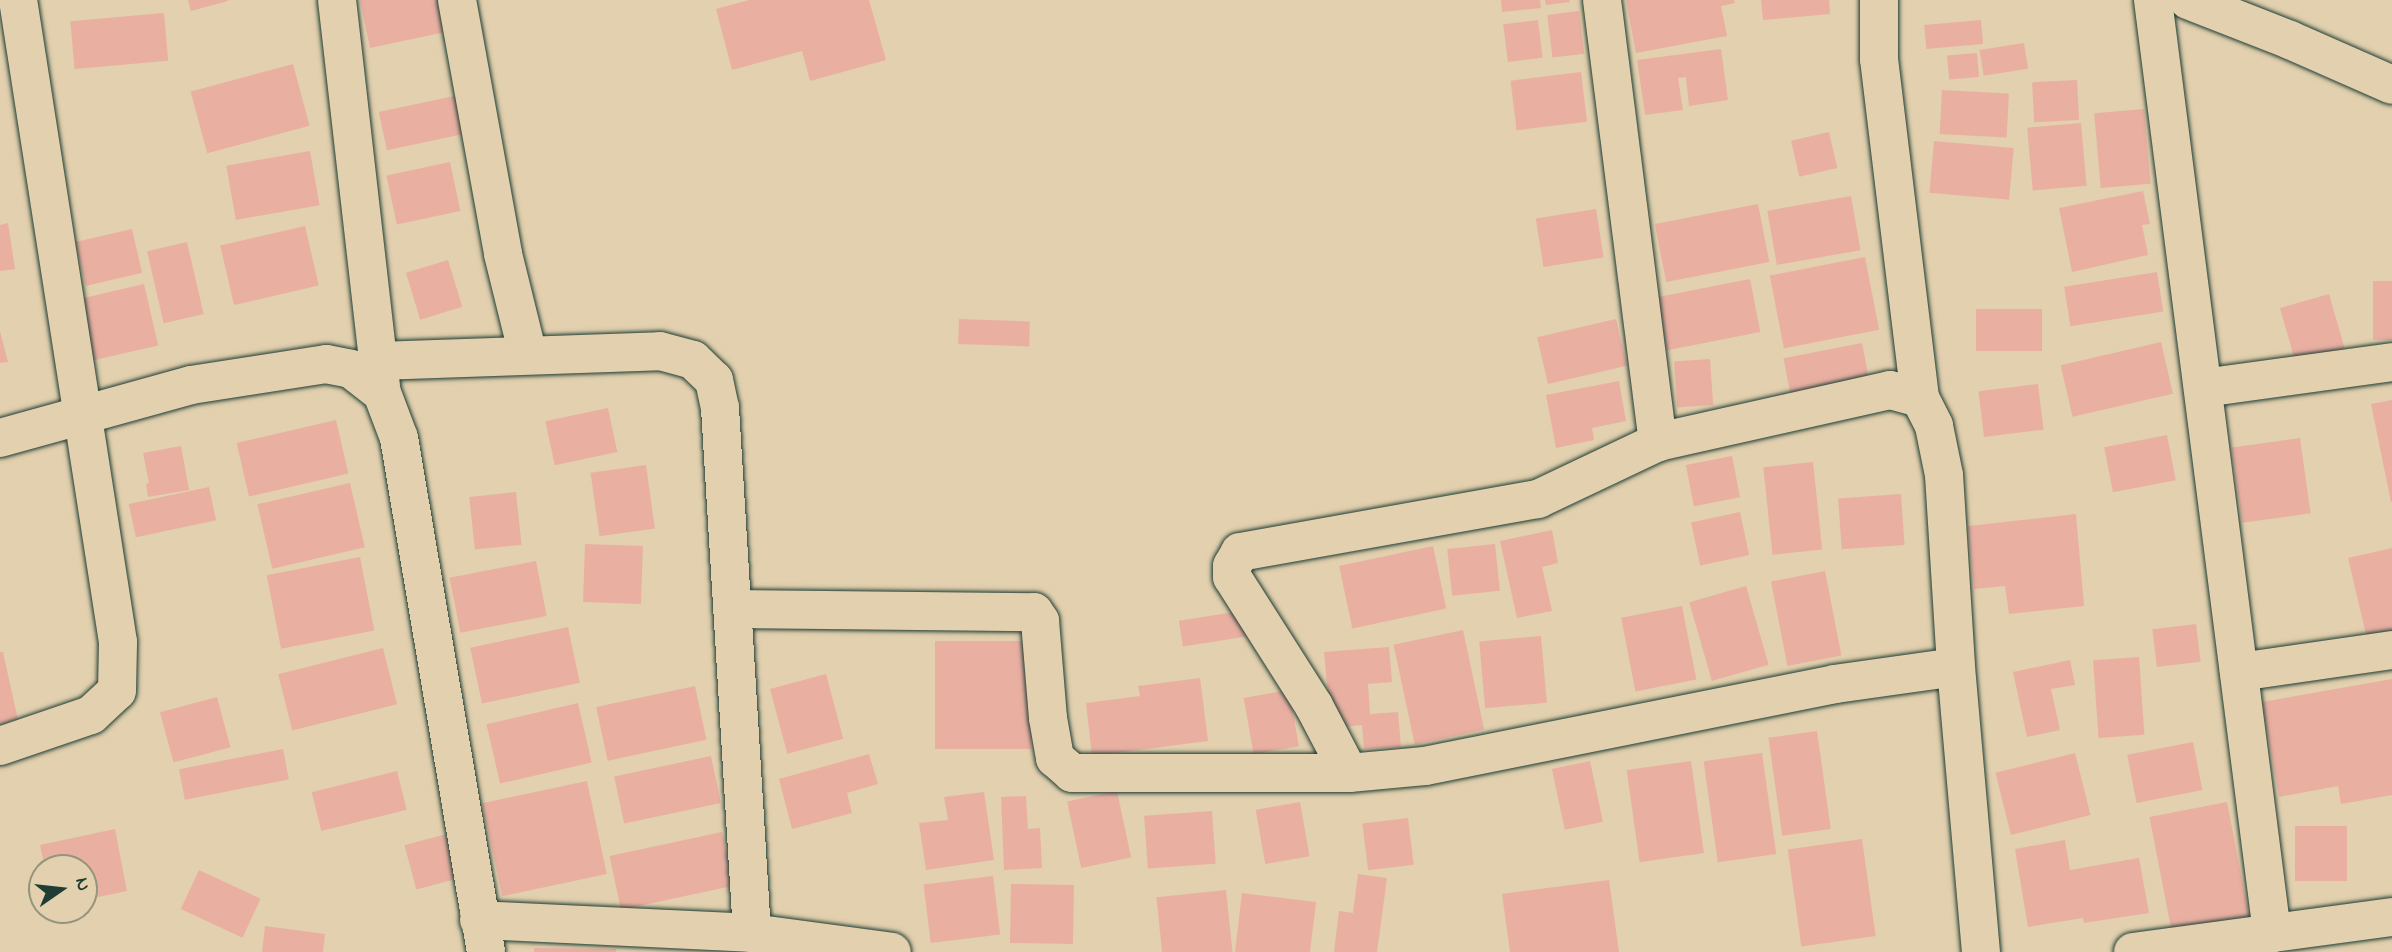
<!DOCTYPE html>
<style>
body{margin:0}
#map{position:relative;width:2392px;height:952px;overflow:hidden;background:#e2d0ae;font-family:"Indie Flower",sans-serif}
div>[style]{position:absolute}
.building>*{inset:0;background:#e9b0a2;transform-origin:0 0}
.roads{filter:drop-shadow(0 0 2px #1f3d34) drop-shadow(0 0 2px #1f3d34)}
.street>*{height:38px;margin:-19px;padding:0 19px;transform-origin:19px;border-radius:19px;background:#e2d0ae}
span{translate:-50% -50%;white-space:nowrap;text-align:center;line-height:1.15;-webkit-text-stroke:6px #e2d0ae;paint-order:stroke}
.north{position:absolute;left:28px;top:854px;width:70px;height:70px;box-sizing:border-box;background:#e2d0ae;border:2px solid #94957d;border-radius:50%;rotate:76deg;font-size:19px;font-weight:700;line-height:28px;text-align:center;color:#1f3d34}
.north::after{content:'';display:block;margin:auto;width:24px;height:32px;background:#1f3d34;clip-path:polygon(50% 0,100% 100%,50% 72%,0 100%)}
</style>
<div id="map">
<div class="building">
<div style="clip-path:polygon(188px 0,228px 0,228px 1px,191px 11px)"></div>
<div style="clip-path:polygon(360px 0,444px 0,450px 31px,370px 48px)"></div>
<div style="clip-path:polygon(749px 0,869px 0,886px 60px,810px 81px,802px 51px,732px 70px,716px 9px)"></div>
<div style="clip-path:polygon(1501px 0,1540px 0,1541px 8px,1502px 12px)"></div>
<div style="clip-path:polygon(1545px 0,1569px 0,1570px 2px,1546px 5px)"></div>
<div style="clip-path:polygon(1626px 0,1734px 0,1735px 3px,1721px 6px,1727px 36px,1636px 53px)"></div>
<div style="clip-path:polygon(1761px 0,1829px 0,1830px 14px,1763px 20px)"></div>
<div style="left:1579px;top:11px;width:43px;height:32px;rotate:83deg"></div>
<div style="left:164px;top:13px;width:48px;height:94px;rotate:85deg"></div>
<div style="left:1538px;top:20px;width:38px;height:35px;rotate:83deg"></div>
<div style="left:1981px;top:20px;width:24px;height:57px;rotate:85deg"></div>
<div style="left:2024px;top:43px;width:26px;height:45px;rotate:81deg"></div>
<div style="clip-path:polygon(1721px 49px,1728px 100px,1689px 106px,1686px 77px,1678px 78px,1683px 110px,1645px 115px,1637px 60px)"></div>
<div style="left:1977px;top:53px;width:24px;height:30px;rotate:85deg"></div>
<div style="left:293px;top:64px;width:64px;height:106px;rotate:75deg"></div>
<div style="left:1581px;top:72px;width:50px;height:71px;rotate:83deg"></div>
<div style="left:2077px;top:80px;width:40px;height:45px;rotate:87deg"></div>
<div style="left:1942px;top:90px;width:67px;height:44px;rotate:3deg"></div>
<div style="left:459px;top:95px;width:39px;height:82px;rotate:78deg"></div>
<div style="left:2144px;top:109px;width:75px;height:50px;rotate:85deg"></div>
<div style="left:2081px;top:123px;width:63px;height:54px;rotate:85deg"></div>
<div style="left:1829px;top:132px;width:37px;height:39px;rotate:77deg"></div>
<div style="left:1934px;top:141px;width:80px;height:52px;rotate:5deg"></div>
<div style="left:310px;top:151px;width:55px;height:85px;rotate:80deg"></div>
<div style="left:450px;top:162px;width:50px;height:65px;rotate:78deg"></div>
<div style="clip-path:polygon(2143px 191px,2150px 224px,2142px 225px,2148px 255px,2072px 272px,2059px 208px)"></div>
<div style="left:1851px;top:196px;width:55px;height:85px;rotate:80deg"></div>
<div style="left:1758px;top:204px;width:59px;height:105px;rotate:79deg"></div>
<div style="left:1596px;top:209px;width:49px;height:61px;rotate:81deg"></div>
<div style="clip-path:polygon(8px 223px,15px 269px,0 271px,0 225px)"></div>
<div style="left:305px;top:226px;width:61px;height:87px;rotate:77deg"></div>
<div style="left:132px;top:229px;width:45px;height:58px;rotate:77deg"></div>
<div style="left:187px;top:242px;width:74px;height:41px;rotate:77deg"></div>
<div style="left:1865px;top:257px;width:74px;height:97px;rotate:79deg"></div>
<div style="left:448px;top:260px;width:49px;height:44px;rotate:73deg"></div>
<div style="left:2157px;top:272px;width:40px;height:94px;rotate:81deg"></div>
<div style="left:1750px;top:279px;width:54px;height:95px;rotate:79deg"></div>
<div style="left:2373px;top:281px;width:19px;height:59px"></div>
<div style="left:144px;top:284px;width:63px;height:73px;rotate:77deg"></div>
<div style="left:2329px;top:294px;width:62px;height:51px;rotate:74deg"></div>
<div style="left:1976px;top:309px;width:66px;height:42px"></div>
<div style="left:959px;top:319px;width:71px;height:25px;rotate:2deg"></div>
<div style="left:1616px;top:319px;width:48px;height:81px;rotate:77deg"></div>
<div style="clip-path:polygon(0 331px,8px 362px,0 363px)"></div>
<div style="left:2161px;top:342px;width:53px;height:103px;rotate:77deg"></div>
<div style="left:1862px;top:343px;width:48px;height:80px;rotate:79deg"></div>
<div style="left:1710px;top:359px;width:46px;height:36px;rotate:86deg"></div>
<div style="clip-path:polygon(1619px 381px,1626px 421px,1592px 428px,1594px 440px,1556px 448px,1546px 395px)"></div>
<div style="left:2038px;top:384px;width:46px;height:60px;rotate:83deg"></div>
<div style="clip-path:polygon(2392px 400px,2392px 502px,2391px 502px,2371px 404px)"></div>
<div style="left:608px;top:408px;width:45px;height:64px;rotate:78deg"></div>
<div style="left:336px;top:420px;width:55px;height:102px;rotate:77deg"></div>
<div style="left:2167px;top:435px;width:46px;height:64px;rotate:79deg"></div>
<div style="left:2300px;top:438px;width:76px;height:69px;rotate:82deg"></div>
<div style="clip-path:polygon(181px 446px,189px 490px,148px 497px,146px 484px,149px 483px,143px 453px)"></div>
<div style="left:1732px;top:456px;width:42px;height:47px;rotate:79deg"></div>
<div style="left:1813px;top:462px;width:88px;height:50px;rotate:84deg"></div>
<div style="left:646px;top:465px;width:64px;height:56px;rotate:82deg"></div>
<div style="left:350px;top:483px;width:66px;height:95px;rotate:77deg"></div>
<div style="left:209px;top:487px;width:34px;height:82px;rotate:78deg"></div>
<div style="left:516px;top:492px;width:53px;height:47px;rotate:84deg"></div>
<div style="left:1901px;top:494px;width:51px;height:63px;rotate:86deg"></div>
<div style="left:1740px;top:512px;width:44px;height:50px;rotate:78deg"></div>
<div style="clip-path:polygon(2076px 514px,2084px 606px,2009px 614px,2005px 586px,1974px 589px,1968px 526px)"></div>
<div style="clip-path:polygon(1552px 530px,1558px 563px,1542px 567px,1552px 611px,1517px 618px,1500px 541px)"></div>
<div style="left:585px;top:544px;width:58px;height:58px;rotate:2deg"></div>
<div style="left:1495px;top:544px;width:47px;height:48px;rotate:84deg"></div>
<div style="left:1433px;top:546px;width:64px;height:96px;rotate:78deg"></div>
<div style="clip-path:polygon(2392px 548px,2392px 637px,2368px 643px,2348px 558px)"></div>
<div style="left:360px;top:557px;width:75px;height:95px;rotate:79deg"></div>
<div style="left:536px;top:561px;width:56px;height:88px;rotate:79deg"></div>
<div style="left:1825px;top:571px;width:86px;height:55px;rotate:79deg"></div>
<div style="left:1746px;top:586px;width:82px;height:59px;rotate:74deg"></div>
<div style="left:1682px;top:606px;width:75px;height:62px;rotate:79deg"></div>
<div style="left:1247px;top:610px;width:26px;height:69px;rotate:81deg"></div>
<div style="left:2196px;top:624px;width:38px;height:44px;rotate:83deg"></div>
<div style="left:568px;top:627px;width:57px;height:100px;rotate:78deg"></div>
<div style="left:1463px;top:630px;width:102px;height:71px;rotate:78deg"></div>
<div style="left:1541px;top:636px;width:67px;height:62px;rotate:85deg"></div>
<div style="left:1031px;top:641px;width:108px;height:96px;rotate:90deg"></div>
<div style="clip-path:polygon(1389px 647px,1392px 682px,1368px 684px,1370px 714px,1398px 712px,1401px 747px,1364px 749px,1362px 725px,1331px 728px,1324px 652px)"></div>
<div style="left:383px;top:648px;width:58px;height:108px;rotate:76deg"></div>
<div style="clip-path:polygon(0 652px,3px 652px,18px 720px,0 724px)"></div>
<div style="left:2139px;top:657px;width:78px;height:46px;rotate:86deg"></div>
<div style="clip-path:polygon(2070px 660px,2075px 685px,2051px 689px,2060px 730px,2027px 737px,2013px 672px)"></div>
<div style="left:826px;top:674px;width:67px;height:58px;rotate:75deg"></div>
<div style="clip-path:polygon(1200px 678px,1208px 741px,1092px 756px,1086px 703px,1140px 696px,1138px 686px)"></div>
<div style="clip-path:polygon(2392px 679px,2392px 795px,2341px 804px,2338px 786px,2279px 797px,2262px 702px)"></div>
<div style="left:695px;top:686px;width:55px;height:101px;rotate:78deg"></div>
<div style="left:1289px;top:690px;width:57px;height:46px;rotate:80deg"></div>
<div style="left:217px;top:697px;width:52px;height:59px;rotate:75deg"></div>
<div style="left:578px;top:703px;width:61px;height:94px;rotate:77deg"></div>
<div style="left:1817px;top:731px;width:99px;height:49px;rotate:82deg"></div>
<div style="left:2193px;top:742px;width:49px;height:67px;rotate:79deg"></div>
<div style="left:283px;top:749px;width:31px;height:106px;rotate:79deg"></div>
<div style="left:1762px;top:753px;width:102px;height:59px;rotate:82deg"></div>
<div style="left:2075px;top:753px;width:64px;height:82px;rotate:76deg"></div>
<div style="clip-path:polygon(869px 754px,878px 784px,847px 793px,852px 813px,792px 829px,779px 779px)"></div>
<div style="left:711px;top:756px;width:48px;height:99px;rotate:78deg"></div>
<div style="left:1590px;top:761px;width:62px;height:39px;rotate:78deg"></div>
<div style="left:1691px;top:761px;width:93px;height:65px;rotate:82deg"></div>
<div style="left:397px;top:771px;width:40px;height:88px;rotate:76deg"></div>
<div style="left:587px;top:781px;width:95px;height:107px;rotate:78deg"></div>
<div style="left:1117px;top:791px;width:68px;height:51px;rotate:78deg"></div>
<div style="clip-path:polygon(984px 792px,994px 860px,926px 870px,919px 823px,948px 820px,944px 797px)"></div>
<div style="clip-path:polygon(1026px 796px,1028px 829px,1040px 828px,1042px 868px,1004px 870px,1001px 797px)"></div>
<div style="left:1300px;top:802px;width:55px;height:45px;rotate:80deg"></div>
<div style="left:2227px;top:802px;width:116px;height:79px;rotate:79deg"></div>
<div style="left:1212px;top:811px;width:53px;height:68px;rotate:86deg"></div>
<div style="left:1408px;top:818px;width:47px;height:46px;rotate:83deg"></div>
<div style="left:2295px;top:826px;width:52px;height:55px"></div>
<div style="clip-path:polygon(115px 829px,127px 891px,84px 900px,84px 868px,45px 868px,40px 845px)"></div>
<div style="left:722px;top:832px;width:55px;height:115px;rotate:78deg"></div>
<div style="left:446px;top:834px;width:46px;height:43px;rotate:75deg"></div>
<div style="left:1862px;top:839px;width:98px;height:75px;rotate:82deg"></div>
<div style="clip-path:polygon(2065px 840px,2070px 870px,2139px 858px,2149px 913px,2084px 923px,2083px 918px,2028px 927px,2015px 849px)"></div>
<div style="left:199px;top:870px;width:68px;height:43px;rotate:25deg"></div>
<div style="clip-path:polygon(1358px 874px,1387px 878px,1377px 952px,1334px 952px,1339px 911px,1353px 913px)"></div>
<div style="left:993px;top:876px;width:59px;height:70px;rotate:83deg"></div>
<div style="clip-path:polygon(1609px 880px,1619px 952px,1510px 952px,1502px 894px)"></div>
<div style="left:1011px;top:884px;width:63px;height:59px;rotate:1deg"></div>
<div style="left:1226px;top:890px;width:62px;height:70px;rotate:84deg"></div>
<div style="clip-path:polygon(1242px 893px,1316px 902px,1310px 952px,1235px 952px)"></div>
<div style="clip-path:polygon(265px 926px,325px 934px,323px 952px,262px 952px)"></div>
<div style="clip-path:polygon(534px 948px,616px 949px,616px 952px,534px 952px)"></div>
</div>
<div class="roads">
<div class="street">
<div style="left:337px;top:0;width:389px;rotate:83.5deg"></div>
<div style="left:457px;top:0;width:258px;rotate:79.7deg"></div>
<div style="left:503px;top:254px;width:104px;rotate:76.1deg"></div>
<div style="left:1602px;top:0;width:446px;rotate:82.8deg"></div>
<div style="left:1879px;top:0;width:59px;rotate:90deg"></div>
<div style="left:1879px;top:59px;width:341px;rotate:83.1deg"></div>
<div style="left:2153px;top:0;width:941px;rotate:82.73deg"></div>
<div style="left:2188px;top:0;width:110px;rotate:21.4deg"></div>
<div style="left:2290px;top:40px;width:111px;rotate:23.8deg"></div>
<div style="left:378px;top:361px;width:282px;rotate:-2deg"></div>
<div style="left:660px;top:351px;width:34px;rotate:15deg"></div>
<div style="left:693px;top:360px;width:29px;rotate:44deg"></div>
<div style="left:714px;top:380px;width:29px;rotate:78deg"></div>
<div style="left:720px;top:408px;width:526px;rotate:86.51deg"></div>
<div style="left:752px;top:933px;width:141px;rotate:7.7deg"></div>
<div style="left:2203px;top:388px;width:191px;rotate:-7.8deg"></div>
<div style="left:0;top:438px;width:198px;rotate:-15.5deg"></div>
<div style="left:191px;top:385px;width:137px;rotate:-8.8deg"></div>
<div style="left:326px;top:364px;width:25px;rotate:11deg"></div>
<div style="left:351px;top:369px;width:39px;rotate:38deg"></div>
<div style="left:382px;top:393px;width:48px;rotate:69.3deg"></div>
<div style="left:399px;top:438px;width:521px;rotate:80.39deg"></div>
<div style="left:732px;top:609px;width:302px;rotate:0.6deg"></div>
<div style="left:1034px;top:612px;width:11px;rotate:56deg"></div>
<div style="left:1040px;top:621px;width:97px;rotate:85.3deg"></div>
<div style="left:1048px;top:718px;width:41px;rotate:80.1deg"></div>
<div style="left:1055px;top:758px;width:23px;rotate:41deg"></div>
<div style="left:1072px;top:773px;width:277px"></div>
<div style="left:1349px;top:773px;width:76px;rotate:-117.6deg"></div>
<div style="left:1314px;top:706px;width:153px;rotate:-122.4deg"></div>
<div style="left:1232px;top:577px;width:11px;rotate:-90deg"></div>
<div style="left:1232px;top:566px;width:16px;rotate:-60deg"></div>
<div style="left:1240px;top:552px;width:303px;rotate:-10.1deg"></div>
<div style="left:1538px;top:499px;width:133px;rotate:-25.4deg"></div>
<div style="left:1658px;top:442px;width:238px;rotate:-12.6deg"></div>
<div style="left:1890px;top:390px;width:31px;rotate:15deg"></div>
<div style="left:1920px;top:398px;width:31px;rotate:63deg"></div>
<div style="left:1934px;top:426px;width:50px;rotate:78.5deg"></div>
<div style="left:1944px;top:475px;width:192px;rotate:86.4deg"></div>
<div style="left:1956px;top:667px;width:286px;rotate:85deg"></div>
<div style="left:2239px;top:672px;width:155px;rotate:-8.2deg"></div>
<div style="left:0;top:746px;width:96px;rotate:-18.8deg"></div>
<div style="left:91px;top:715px;width:35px;rotate:-43deg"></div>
<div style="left:117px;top:691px;width:49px;rotate:-88.8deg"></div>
<div style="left:118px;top:642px;width:650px;rotate:-98.85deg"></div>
<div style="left:1349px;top:773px;width:76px;rotate:-5.3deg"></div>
<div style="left:1425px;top:766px;width:418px;rotate:-11.3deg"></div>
<div style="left:1835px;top:684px;width:122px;rotate:-8deg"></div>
<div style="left:479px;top:920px;width:273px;rotate:2.7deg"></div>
<div style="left:2133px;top:952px;width:261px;rotate:-7.7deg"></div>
</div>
</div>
<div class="north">N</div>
</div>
